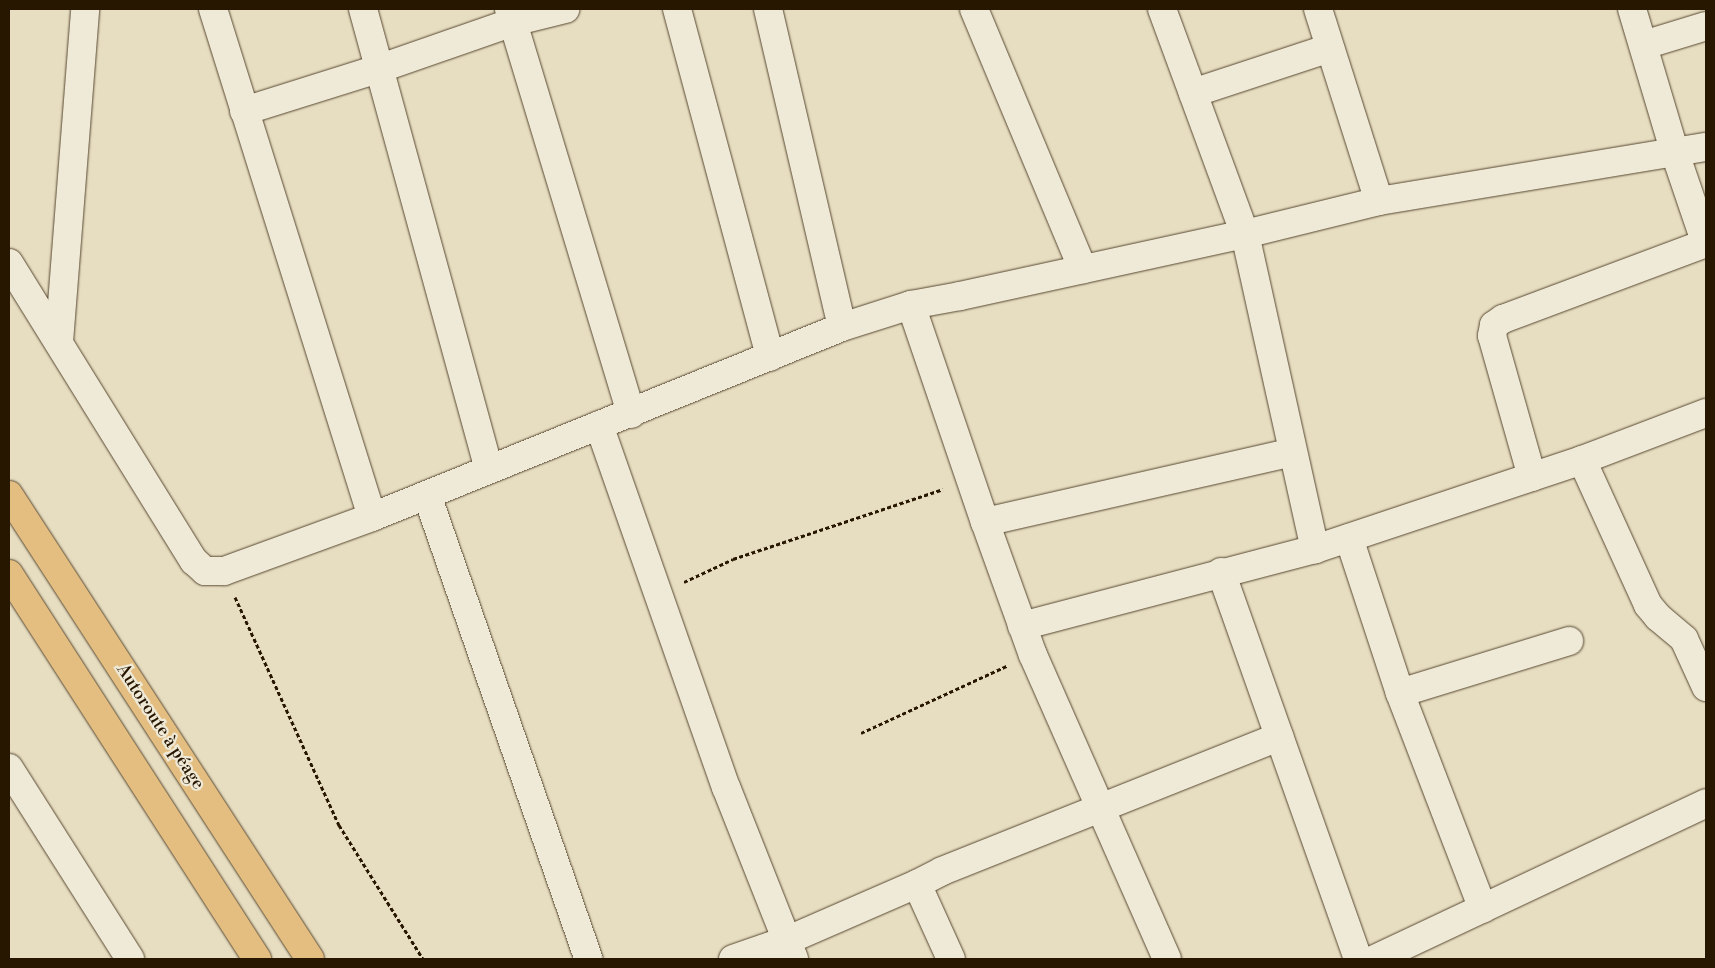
<!DOCTYPE html>
<meta charset="utf-8">
<style>
body{margin:0}
#map{position:relative;width:1715px;height:968px;overflow:hidden;background:#e7ddc1;font-family:"Libre Bodoni",serif}
div>[style]{position:absolute}
.path>*{height:3px;margin-top:-1.5px;transform-origin:0;background:repeating-linear-gradient(90deg,#271600 0 4px,transparent 0 6.5px)}
.roads{filter:drop-shadow(0 0 1px #574830) drop-shadow(0 0 1px #574830)}
.street>*{height:28px;margin:-14px;padding:0 14px;transform-origin:14px;border-radius:14px;background:#efe9d7}
.secondary>*{height:28px;margin:-14px;padding:0 14px;transform-origin:14px;border-radius:14px;background:#efe9d7}
.highway>*{height:28px;margin:-14px;padding:0 14px;transform-origin:14px;border-radius:14px;background:#e4be80}
span{translate:-50% -50%;white-space:nowrap;text-align:center;line-height:1.15;-webkit-text-stroke:4.5px #efe9d7;paint-order:stroke}
.street-label{font-size:18px;color:#271600}
.frame{position:absolute;inset:0;border:10px solid #271600;pointer-events:none}
</style>
<div id="map">
<div class="path">
<div style="left:684px;top:582px;width:54px;rotate:-25.1deg"></div>
<div style="left:733px;top:559px;width:221px;rotate:-18.4deg"></div>
<div style="left:235px;top:597px;width:251px;rotate:65.5deg"></div>
<div style="left:339px;top:825px;width:158px;rotate:57.9deg"></div>
<div style="left:861px;top:733px;width:161px;rotate:-24.7deg"></div>
</div>
<div class="roads">
<div class="street">
<div style="left:213px;top:9px;width:532px;rotate:72.62deg"></div>
<div style="left:363px;top:9px;width:477px;rotate:74.7deg"></div>
<div style="left:509px;top:9px;width:423px;rotate:73.2deg"></div>
<div style="left:677px;top:9px;width:360px;rotate:75deg"></div>
<div style="left:768px;top:9px;width:326px;rotate:76.9deg"></div>
<div style="left:974px;top:9px;width:282px;rotate:67.3deg"></div>
<div style="left:1162px;top:9px;width:240px;rotate:69.8deg"></div>
<div style="left:1245px;top:234px;width:323px;rotate:77.5deg"></div>
<div style="left:1318px;top:9px;width:201px;rotate:72.4deg"></div>
<div style="left:1632px;top:9px;width:150px;rotate:73.4deg"></div>
<div style="left:1675px;top:153px;width:96px;rotate:71.2deg"></div>
<div style="left:1644px;top:45px;width:65px;rotate:-17deg"></div>
<div style="left:1193px;top:93px;width:144px;rotate:-18.2deg"></div>
<div style="left:244px;top:111px;width:144px;rotate:-17.4deg"></div>
<div style="left:381px;top:68px;width:140px;rotate:-19.2deg"></div>
<div style="left:513px;top:22px;width:54px;rotate:-14deg"></div>
<div style="left:9px;top:263px;width:351px;rotate:58.2deg"></div>
<div style="left:194px;top:561px;width:15px;rotate:42deg"></div>
<div style="left:911px;top:305px;width:229px;rotate:71.2deg"></div>
<div style="left:985px;top:522px;width:141px;rotate:70.2deg"></div>
<div style="left:1033px;top:655px;width:332px;rotate:66.2deg"></div>
<div style="left:59px;top:342px;width:334px;rotate:-85.5deg"></div>
<div style="left:599px;top:425px;width:384px;rotate:70.7deg"></div>
<div style="left:726px;top:787px;width:185px;rotate:68.4deg"></div>
<div style="left:1582px;top:460px;width:159px;rotate:65.5deg"></div>
<div style="left:1648px;top:605px;width:16px;rotate:50deg"></div>
<div style="left:1658px;top:617px;width:34px;rotate:40deg"></div>
<div style="left:1684px;top:639px;width:53px;rotate:65.4deg"></div>
<div style="left:1532px;top:477px;width:147px;rotate:-105.8deg"></div>
<div style="left:1492px;top:336px;width:11px;rotate:-80deg"></div>
<div style="left:1494px;top:325px;width:11px;rotate:-34deg"></div>
<div style="left:1503px;top:319px;width:217px;rotate:-20.5deg"></div>
<div style="left:427px;top:495px;width:491px;rotate:70.8deg"></div>
<div style="left:985px;top:522px;width:315px;rotate:-12.8deg"></div>
<div style="left:1349px;top:538px;width:163px;rotate:71.8deg"></div>
<div style="left:1400px;top:693px;width:231px;rotate:69deg"></div>
<div style="left:1221px;top:572px;width:411px;rotate:70.5deg"></div>
<div style="left:1022px;top:626px;width:303px;rotate:-14.7deg"></div>
<div style="left:1315px;top:549px;width:281px;rotate:-18.4deg"></div>
<div style="left:1582px;top:460px;width:133px;rotate:-20.8deg"></div>
<div style="left:1400px;top:693px;width:177px;rotate:-17.1deg"></div>
<div style="left:9px;top:768px;width:226px;rotate:57.6deg"></div>
<div style="left:917px;top:884px;width:82px;rotate:65.6deg"></div>
<div style="left:733px;top:959px;width:58px;rotate:-19.1deg"></div>
<div style="left:788px;top:940px;width:141px;rotate:-23.5deg"></div>
<div style="left:917px;top:884px;width:28px;rotate:-27deg"></div>
<div style="left:942px;top:871px;width:363px;rotate:-21.7deg"></div>
<div style="left:1375px;top:959px;width:366px;rotate:-25.2deg"></div>
</div>
<div class="secondary">
<div style="left:205px;top:571px;width:19px"></div>
<div style="left:224px;top:571px;width:158px;rotate:-20deg"></div>
<div style="left:372px;top:517px;width:507px;rotate:-22.01deg"></div>
<div style="left:842px;top:327px;width:72px;rotate:-17.7deg"></div>
<div style="left:911px;top:305px;width:50px;rotate:-10.4deg"></div>
<div style="left:960px;top:296px;width:292px;rotate:-12.3deg"></div>
<div style="left:1245px;top:234px;width:138px;rotate:-13.8deg"></div>
<div style="left:1379px;top:201px;width:331px;rotate:-9.4deg"></div>
</div>
<div class="highway">
<div style="left:9px;top:495px;width:553px;rotate:57.03deg"></div>
<div style="left:9px;top:574px;width:458px;rotate:57.2deg"></div>
</div>
</div>
<div class="street-label">
<span style="left:160px;top:727px;rotate:57deg">Autoroute à péage</span>
</div>
<div class="frame"></div>
</div>
